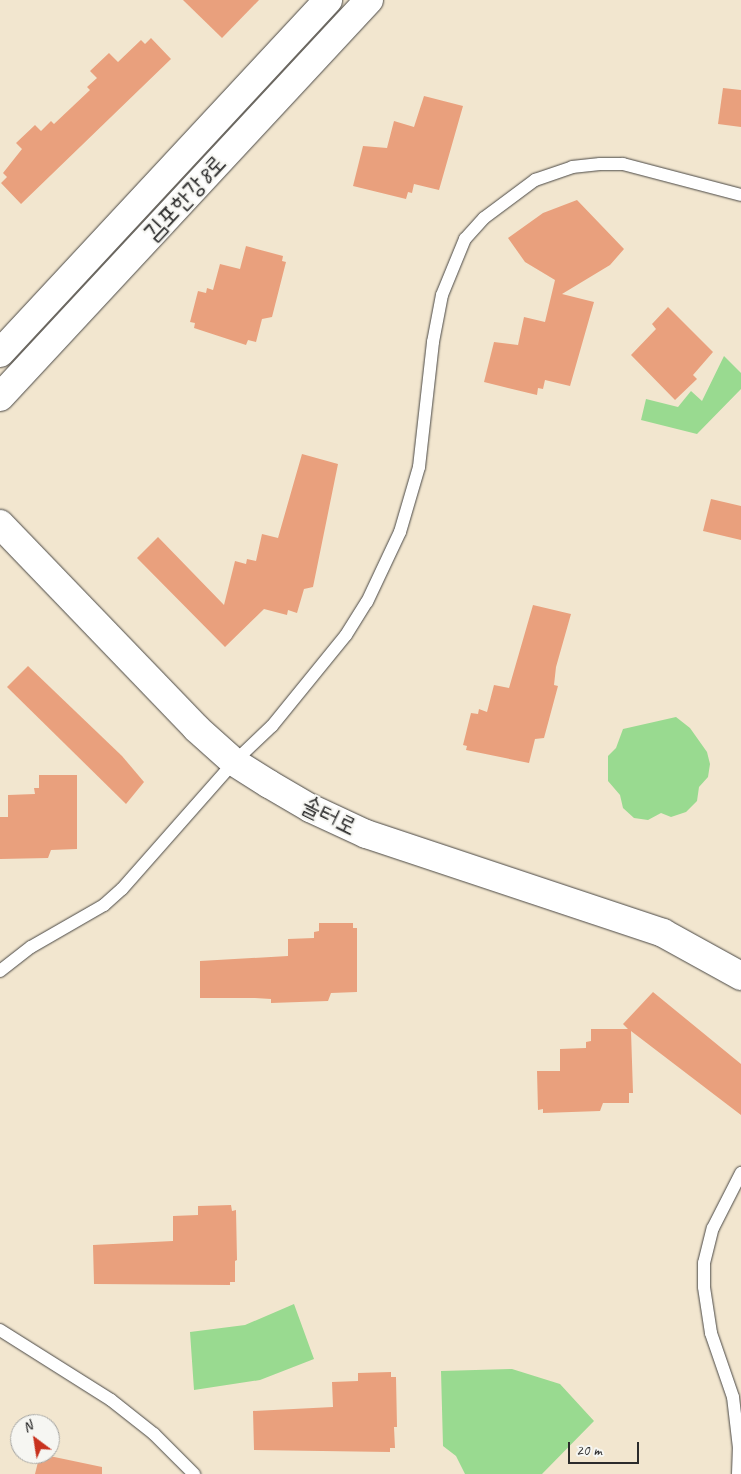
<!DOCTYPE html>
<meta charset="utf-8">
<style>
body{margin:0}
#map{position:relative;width:741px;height:1474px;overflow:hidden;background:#f2e6cf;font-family:Caveat,"Poor Story",sans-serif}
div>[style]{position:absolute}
.green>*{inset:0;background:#99da90}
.building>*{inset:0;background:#e9a07d}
.roads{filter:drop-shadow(0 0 1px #494744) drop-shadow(0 0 1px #494744)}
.service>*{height:12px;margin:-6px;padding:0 6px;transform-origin:6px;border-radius:6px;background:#fff}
.tertiary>*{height:28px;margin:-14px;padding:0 14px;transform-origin:14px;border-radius:14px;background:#fff}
span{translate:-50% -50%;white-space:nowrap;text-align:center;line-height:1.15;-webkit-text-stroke:4px #f6f6f2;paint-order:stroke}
.street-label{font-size:24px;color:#2b2b2b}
.north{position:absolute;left:10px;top:1414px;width:50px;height:50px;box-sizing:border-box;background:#f6f6f2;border:1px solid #a5a5a2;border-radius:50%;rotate:329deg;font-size:14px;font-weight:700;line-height:20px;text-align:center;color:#2b2b2b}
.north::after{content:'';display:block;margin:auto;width:18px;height:22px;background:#c8321e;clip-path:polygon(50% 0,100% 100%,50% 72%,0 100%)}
.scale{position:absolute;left:568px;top:1442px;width:71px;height:22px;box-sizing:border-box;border:2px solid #2b2b2b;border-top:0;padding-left:6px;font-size:15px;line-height:18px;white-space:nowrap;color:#2b2b2b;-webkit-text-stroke:4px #f6f6f2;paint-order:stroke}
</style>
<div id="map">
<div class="green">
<div style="clip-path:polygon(724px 356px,741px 373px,741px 389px,697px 434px,641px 420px,646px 399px,678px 407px,691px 391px,702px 401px)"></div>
<div style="clip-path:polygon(676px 717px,690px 728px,707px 752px,710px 764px,708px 777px,699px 787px,697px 801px,686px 812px,671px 817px,661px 813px,648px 820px,634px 818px,623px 808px,620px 795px,608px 781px,608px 756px,616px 748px,623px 729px)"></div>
<div style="clip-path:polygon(294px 1304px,314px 1359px,260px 1380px,194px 1390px,190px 1332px,245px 1325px)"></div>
<div style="clip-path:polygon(512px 1369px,560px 1384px,594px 1421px,542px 1474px,465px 1474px,456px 1456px,443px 1446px,441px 1371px)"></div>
</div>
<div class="building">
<div style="clip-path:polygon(183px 0,259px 0,222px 38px)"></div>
<div style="clip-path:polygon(151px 38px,171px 59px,21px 204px,1px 183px,7px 177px,3px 173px,22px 149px,16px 143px,35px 125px,41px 131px,51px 121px,54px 124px,90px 90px,87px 87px,97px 78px,90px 71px,109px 53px,118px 62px,141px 40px,145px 44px)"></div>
<div style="clip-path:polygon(723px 88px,741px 90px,741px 127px,718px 124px)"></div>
<div style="clip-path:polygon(424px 96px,463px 106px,439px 190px,414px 184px,412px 193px,408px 192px,406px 199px,353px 186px,363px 146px,387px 148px,394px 121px,414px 127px)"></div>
<div style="clip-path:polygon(577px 200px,624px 249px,610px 265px,562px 294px,594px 302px,570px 386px,545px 380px,543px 389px,538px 388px,537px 395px,484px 382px,494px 342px,518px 345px,524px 317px,545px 322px,555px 280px,525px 262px,508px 238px,543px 213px)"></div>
<div style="clip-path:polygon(246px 246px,283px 256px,282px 261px,286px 262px,272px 317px,262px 319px,256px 342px,248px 340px,246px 345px,194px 328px,195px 323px,190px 322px,198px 291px,206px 293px,207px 288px,213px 290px,220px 264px,240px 269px)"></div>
<div style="clip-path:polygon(668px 307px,713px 352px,693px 375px,697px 379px,675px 400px,631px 355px,656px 329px,652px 324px)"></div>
<div style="clip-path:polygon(302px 454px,338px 464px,313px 587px,304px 589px,297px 613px,288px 610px,287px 615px,264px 609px,225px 647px,137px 558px,158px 537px,224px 605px,235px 561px,246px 564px,247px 559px,256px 561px,262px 534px,278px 538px)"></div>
<div style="clip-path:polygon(711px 499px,741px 506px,741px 540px,703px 531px)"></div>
<div style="clip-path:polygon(533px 605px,571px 614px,556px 667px,554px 685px,558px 686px,544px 738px,535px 739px,529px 763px,466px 750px,467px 746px,463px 745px,471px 713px,478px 714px,479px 709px,487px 712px,494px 685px,509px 688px)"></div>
<div style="clip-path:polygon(28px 666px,122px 756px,144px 782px,126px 804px,7px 687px)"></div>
<div style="clip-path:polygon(39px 775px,77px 775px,77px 849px,51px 850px,48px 858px,0 859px,0 817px,8px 817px,8px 795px,35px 794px,34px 788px,39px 788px)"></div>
<div style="clip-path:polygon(319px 923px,353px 923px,353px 928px,357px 928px,357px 992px,331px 993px,328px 1001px,271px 1003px,271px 999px,255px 998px,200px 998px,200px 961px,288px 956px,288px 939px,314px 938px,314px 932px,319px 931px)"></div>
<div style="clip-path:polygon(653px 992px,741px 1064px,741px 1115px,631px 1031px,633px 1093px,629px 1093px,629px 1103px,603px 1103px,600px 1111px,543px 1113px,543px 1109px,538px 1110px,537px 1071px,560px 1071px,560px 1049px,586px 1048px,586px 1042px,591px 1041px,591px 1029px,628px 1029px,623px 1024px)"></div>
<div style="clip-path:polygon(231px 1205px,232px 1211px,236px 1210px,237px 1260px,235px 1261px,235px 1282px,230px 1282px,230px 1285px,94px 1284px,93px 1245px,173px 1241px,173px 1216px,198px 1215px,198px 1206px)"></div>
<div style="clip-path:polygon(391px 1372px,391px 1377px,396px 1377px,397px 1427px,394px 1427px,395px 1448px,390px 1448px,390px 1452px,254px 1450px,253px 1411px,333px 1407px,332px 1382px,358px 1381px,358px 1373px)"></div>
<div style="clip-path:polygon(40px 1454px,102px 1467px,102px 1474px,35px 1474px)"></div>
</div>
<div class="roads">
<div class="service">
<div style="left:0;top:971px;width:39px;rotate:-38deg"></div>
<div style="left:31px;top:947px;width:84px;rotate:-29.9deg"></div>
<div style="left:104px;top:905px;width:24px;rotate:-42deg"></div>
<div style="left:122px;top:889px;width:169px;rotate:-48.6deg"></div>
<div style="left:234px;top:762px;width:52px;rotate:-43.5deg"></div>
<div style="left:272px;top:726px;width:117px;rotate:-50.9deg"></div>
<div style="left:346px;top:635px;width:39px;rotate:-58deg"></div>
<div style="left:367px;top:602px;width:77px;rotate:-64.8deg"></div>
<div style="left:400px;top:532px;width:68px;rotate:-73.7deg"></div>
<div style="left:419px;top:467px;width:126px;rotate:-83.6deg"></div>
<div style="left:433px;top:342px;width:48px;rotate:-79.2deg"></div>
<div style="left:442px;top:295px;width:61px;rotate:-67.7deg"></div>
<div style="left:465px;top:239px;width:28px;rotate:-48deg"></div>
<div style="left:484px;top:218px;width:64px;rotate:-36.7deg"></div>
<div style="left:535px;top:180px;width:39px;rotate:-19deg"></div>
<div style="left:572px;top:167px;width:28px;rotate:-6deg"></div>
<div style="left:600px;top:164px;width:23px"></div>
<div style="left:623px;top:164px;width:122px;rotate:14.7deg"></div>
<div style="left:0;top:1330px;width:131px;rotate:32.2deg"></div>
<div style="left:111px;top:1400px;width:55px;rotate:38.3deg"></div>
<div style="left:154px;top:1434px;width:57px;rotate:45deg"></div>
<div style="left:738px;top:1474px;width:26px;rotate:-88deg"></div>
<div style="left:739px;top:1448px;width:51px;rotate:-96.7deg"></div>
<div style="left:733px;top:1397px;width:68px;rotate:-109deg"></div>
<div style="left:711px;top:1333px;width:47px;rotate:-98.7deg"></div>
<div style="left:704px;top:1287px;width:24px;rotate:-90deg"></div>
<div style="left:704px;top:1263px;width:36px;rotate:-76deg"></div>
<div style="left:713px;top:1228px;width:62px;rotate:-63deg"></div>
</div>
<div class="tertiary">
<div style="left:0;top:353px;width:482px;rotate:-47.1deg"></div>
<div style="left:0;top:397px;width:542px;rotate:-47.09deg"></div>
<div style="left:0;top:524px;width:283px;rotate:46.1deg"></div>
<div style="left:196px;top:728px;width:51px;rotate:41.8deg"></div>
<div style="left:234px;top:762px;width:41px;rotate:32.2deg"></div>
<div style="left:269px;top:784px;width:48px;rotate:30.3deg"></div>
<div style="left:310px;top:808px;width:62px;rotate:24.9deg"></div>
<div style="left:366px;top:834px;width:313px;rotate:18.4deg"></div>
<div style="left:663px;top:933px;width:89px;rotate:28.9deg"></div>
</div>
</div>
<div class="street-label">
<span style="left:185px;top:198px;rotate:-47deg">김포한강8로</span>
<span style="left:329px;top:816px;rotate:26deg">솔터로</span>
</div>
<div class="north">N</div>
<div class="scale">20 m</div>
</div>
